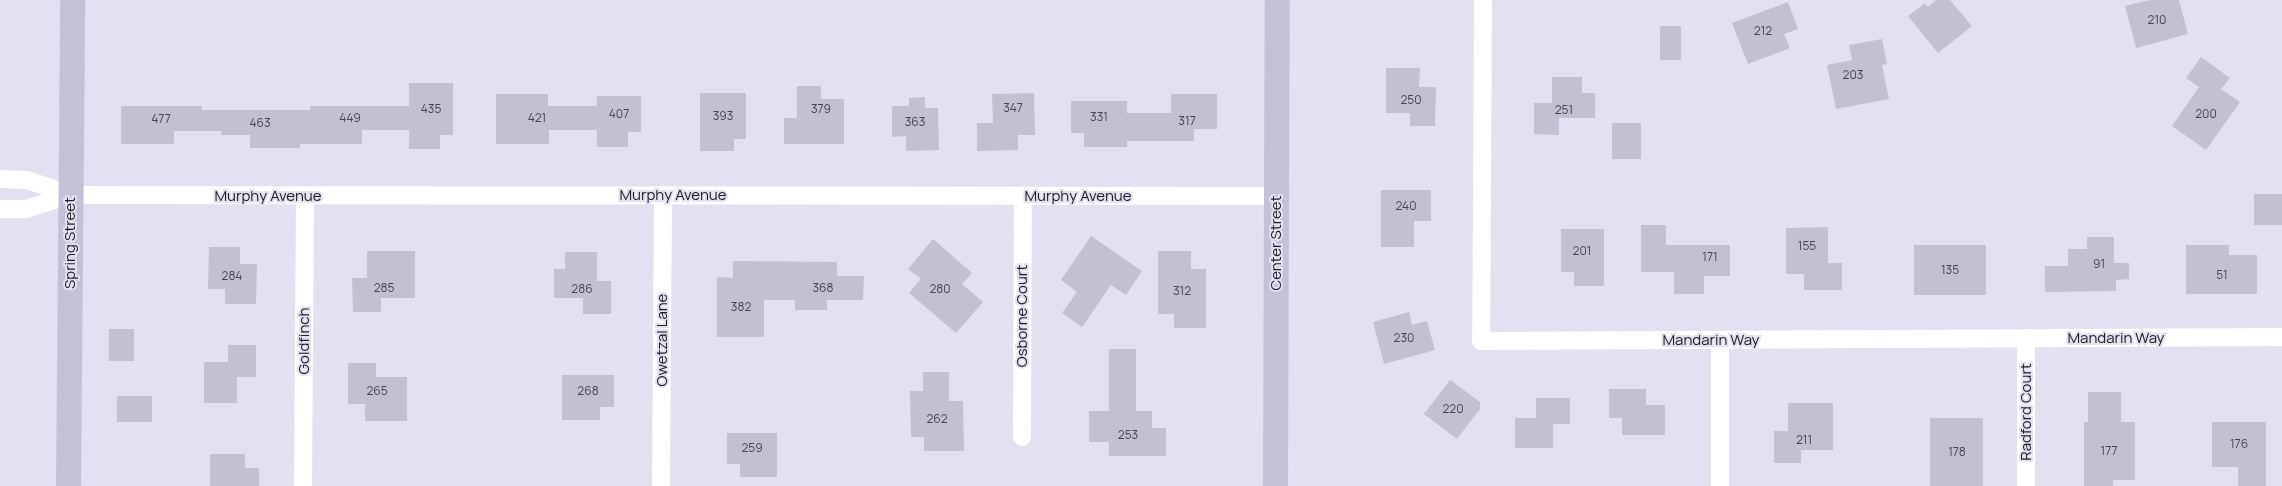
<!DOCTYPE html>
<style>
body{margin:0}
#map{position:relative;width:2282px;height:486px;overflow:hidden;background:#e1e1f1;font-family:Manrope,sans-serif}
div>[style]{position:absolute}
.building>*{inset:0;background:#c1c1d0;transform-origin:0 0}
.street>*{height:18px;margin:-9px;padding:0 9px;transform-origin:9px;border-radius:9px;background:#fff}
.secondary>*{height:25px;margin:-12.5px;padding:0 12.5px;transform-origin:12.5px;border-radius:12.5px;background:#c2c1d7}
span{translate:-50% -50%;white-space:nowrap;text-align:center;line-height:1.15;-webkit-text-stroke:4px #e1e1f1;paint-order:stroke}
.number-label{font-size:12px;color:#45454e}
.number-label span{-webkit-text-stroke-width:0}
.street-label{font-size:15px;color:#1c1c22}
</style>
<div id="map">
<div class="building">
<div style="clip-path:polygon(1936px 0,1950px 0,1972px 26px,1938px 53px,1908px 16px,1925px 3px,1928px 7px)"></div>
<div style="clip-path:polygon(2150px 0,2179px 0,2188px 34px,2136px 48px,2125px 6px)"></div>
<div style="clip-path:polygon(1788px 2px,1798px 29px,1784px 34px,1790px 48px,1748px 64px,1732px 23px)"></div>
<div style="left:1660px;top:26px;width:21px;height:34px"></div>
<div style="clip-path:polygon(1882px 39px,1887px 64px,1882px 65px,1889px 99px,1836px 109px,1827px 65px,1852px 60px,1849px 45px)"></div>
<div style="clip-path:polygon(2201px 57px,2230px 78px,2221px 89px,2240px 102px,2206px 150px,2172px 126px,2199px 87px,2186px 78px)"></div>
<div style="clip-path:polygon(1386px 68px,1420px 68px,1419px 87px,1436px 87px,1435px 126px,1410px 126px,1410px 113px,1386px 113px)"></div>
<div style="clip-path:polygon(1552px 77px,1582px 77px,1582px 93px,1595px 93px,1595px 118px,1559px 118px,1559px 135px,1534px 134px,1534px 103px,1552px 103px)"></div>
<div style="clip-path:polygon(409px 83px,453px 83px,453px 135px,440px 135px,440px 149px,409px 149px,409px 130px,362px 130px,362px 144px,300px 144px,300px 148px,250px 148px,250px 135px,221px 135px,221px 131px,174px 131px,174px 144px,121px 144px,121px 106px,202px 106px,202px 110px,310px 110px,310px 106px,409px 106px)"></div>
<div style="clip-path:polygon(797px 86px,821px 86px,821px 99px,844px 99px,844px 144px,784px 144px,784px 118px,797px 118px)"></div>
<div style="clip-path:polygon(700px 93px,746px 93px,746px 139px,734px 139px,734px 151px,700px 151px)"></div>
<div style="clip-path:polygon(1034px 93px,1035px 135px,1018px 135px,1018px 150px,977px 151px,977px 123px,993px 123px,992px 94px)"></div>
<div style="clip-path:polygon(496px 94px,548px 94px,548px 106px,597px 106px,597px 96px,641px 96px,641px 132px,628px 132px,628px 147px,597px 147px,597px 130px,549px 130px,549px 144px,496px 144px)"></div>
<div style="clip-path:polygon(1171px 94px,1217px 94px,1217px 129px,1194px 129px,1194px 141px,1127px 141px,1127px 147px,1084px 147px,1084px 133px,1071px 133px,1071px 101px,1127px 101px,1127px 113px,1171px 113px)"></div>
<div style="clip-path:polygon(925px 97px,925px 108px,938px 108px,939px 150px,906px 151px,906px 136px,892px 137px,892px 106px,909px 106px,909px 98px)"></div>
<div style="left:1612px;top:123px;width:29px;height:36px"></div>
<div style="clip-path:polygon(1381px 190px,1431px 190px,1431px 221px,1414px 221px,1414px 247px,1381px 247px)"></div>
<div style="left:2254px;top:194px;width:28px;height:31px"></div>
<div style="clip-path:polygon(1641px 225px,1666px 225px,1666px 245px,1730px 245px,1730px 276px,1704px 276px,1704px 294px,1674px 294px,1674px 272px,1641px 272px)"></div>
<div style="clip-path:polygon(1828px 227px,1828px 263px,1842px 263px,1842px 290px,1804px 290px,1804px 274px,1786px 274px,1786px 228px)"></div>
<div style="clip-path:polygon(1561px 229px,1604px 229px,1604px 286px,1574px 286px,1574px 272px,1561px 272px)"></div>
<div style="clip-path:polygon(1091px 236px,1142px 271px,1126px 295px,1111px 285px,1082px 327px,1062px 313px,1077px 292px,1061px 280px)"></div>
<div style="clip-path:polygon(2087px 237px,2114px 237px,2114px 263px,2129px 263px,2129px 279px,2116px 280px,2116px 291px,2045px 292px,2045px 266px,2068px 266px,2068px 249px,2087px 249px)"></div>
<div style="clip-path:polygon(933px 239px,972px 273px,962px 284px,983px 302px,956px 333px,909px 293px,921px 279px,908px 269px)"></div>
<div style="left:1914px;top:245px;width:72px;height:50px"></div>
<div style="clip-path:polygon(2186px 245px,2229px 245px,2229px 255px,2257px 255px,2257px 294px,2186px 294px)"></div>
<div style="clip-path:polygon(209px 247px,240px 247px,240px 264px,257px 264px,256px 304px,225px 304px,225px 289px,208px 289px)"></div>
<div style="clip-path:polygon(367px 251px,415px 251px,415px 298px,381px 298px,381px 312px,353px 312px,352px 278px,367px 278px)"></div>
<div style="clip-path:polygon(1158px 251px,1191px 251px,1191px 269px,1206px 269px,1206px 328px,1174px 328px,1174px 314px,1158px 314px)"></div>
<div style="clip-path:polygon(565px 252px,597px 252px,597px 281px,611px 281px,611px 314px,583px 314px,583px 298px,554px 298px,554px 269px,565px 269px)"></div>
<div style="clip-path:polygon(733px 261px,837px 262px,837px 276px,864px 276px,863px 300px,827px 300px,827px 310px,795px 310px,795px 300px,764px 300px,764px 337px,717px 337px,717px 277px,733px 278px)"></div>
<div style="clip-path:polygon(1409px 312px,1412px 325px,1427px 321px,1435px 350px,1384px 364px,1373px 322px)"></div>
<div style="left:109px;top:329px;width:25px;height:32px"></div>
<div style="clip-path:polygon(228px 345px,256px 345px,256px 377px,237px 377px,237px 403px,204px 403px,204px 362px,228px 362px)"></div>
<div style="clip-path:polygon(1109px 349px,1136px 349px,1136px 411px,1152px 411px,1152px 428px,1166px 428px,1166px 456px,1109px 456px,1109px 442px,1089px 442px,1089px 411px,1109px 411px)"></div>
<div style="clip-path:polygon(348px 363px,376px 363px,376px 377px,407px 377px,407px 421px,365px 421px,365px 404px,348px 404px)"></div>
<div style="clip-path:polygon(923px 372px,949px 372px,949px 401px,963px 401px,964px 451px,924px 451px,924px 437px,911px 437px,910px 391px,923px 391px)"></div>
<div style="clip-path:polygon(562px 375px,614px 375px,614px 407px,600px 407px,600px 420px,562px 420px)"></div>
<div style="clip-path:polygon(1450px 380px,1480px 402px,1480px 409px,1457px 439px,1424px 414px)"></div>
<div style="clip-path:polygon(1609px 389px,1646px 389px,1646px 405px,1665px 405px,1665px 435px,1622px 435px,1622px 418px,1609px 418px)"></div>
<div style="clip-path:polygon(2088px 392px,2121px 392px,2121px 422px,2135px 422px,2135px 480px,2113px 480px,2113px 486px,2084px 486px,2084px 422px,2088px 422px)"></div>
<div style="left:117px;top:396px;width:35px;height:26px"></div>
<div style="clip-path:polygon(1536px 398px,1570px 398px,1570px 424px,1553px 424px,1553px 448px,1515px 448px,1515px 418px,1536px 418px)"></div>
<div style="clip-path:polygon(1788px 403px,1833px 403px,1833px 450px,1801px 450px,1801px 463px,1774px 463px,1774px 431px,1788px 431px)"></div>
<div style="left:1930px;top:418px;width:53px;height:68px"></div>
<div style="clip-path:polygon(2212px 422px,2266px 422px,2266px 486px,2238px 486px,2238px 467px,2212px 467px)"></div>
<div style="clip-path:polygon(727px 433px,777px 433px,777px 477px,740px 477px,740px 464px,727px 464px)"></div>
<div style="clip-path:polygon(210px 454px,245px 454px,245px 468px,259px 468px,259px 486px,210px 486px)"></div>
</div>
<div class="street">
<div style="left:1483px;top:0;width:341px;rotate:90.3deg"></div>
<div style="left:1481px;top:341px;width:801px;rotate:-0.29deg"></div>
<div style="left:0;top:179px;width:27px;rotate:2deg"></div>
<div style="left:27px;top:180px;width:46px;rotate:18.8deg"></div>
<div style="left:0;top:209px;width:26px"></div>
<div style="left:26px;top:209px;width:47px;rotate:-17.3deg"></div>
<div style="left:71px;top:195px;width:1205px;rotate:0.05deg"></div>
<div style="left:1022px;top:437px;width:241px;rotate:-89.8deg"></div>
<div style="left:303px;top:486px;width:290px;rotate:-89.6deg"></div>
<div style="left:661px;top:486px;width:291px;rotate:-89.6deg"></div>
<div style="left:1720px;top:486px;width:146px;rotate:-90deg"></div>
<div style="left:2026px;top:486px;width:148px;rotate:-90deg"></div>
</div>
<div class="secondary">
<div style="left:68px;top:486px;width:486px;rotate:-89.5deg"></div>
<div style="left:1275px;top:486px;width:486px;rotate:-89.8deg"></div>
</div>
<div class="number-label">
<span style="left:2157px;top:20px">210</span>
<span style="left:1763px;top:31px">212</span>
<span style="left:1853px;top:75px">203</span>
<span style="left:1411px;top:100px">250</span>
<span style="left:1013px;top:108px">347</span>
<span style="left:431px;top:109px">435</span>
<span style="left:821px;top:109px">379</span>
<span style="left:1564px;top:110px">251</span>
<span style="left:619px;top:114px">407</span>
<span style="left:2206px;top:114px">200</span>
<span style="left:723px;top:116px">393</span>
<span style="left:1099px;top:117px">331</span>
<span style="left:350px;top:118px">449</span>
<span style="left:537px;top:118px">421</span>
<span style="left:161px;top:119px">477</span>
<span style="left:1187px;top:121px">317</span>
<span style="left:915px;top:122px">363</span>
<span style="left:260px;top:123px">463</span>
<span style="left:1406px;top:206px">240</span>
<span style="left:1807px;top:246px">155</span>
<span style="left:1582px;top:251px">201</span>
<span style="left:1710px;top:257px">171</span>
<span style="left:2099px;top:264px">91</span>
<span style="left:1950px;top:270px">135</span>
<span style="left:2222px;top:275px">51</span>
<span style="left:232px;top:276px">284</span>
<span style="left:384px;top:288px">285</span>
<span style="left:823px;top:288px">368</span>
<span style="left:582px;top:289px">286</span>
<span style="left:940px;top:289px">280</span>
<span style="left:1182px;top:291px">312</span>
<span style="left:741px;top:307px">382</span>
<span style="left:1404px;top:338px">230</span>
<span style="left:377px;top:391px">265</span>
<span style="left:588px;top:391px">268</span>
<span style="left:1453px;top:409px">220</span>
<span style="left:937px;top:419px">262</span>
<span style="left:1128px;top:435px">253</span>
<span style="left:1804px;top:440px">211</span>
<span style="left:2239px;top:444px">176</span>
<span style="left:752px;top:448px">259</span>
<span style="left:2109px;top:451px">177</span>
<span style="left:1957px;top:452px">178</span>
</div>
<div class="street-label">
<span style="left:673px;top:195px">Murphy Avenue</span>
<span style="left:268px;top:196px">Murphy Avenue</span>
<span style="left:1078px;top:196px">Murphy Avenue</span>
<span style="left:70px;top:243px;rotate:-90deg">Spring Street</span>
<span style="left:1276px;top:243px;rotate:-90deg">Center Street</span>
<span style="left:1022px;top:316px;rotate:-90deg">Osborne Court</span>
<span style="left:2116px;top:338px">Mandarin Way</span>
<span style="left:662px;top:340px;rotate:-90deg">Owetzal Lane</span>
<span style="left:1711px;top:340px">Mandarin Way</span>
<span style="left:304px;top:341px;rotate:-90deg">Goldfinch</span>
<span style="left:2026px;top:412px;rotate:-90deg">Radford Court</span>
</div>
</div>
